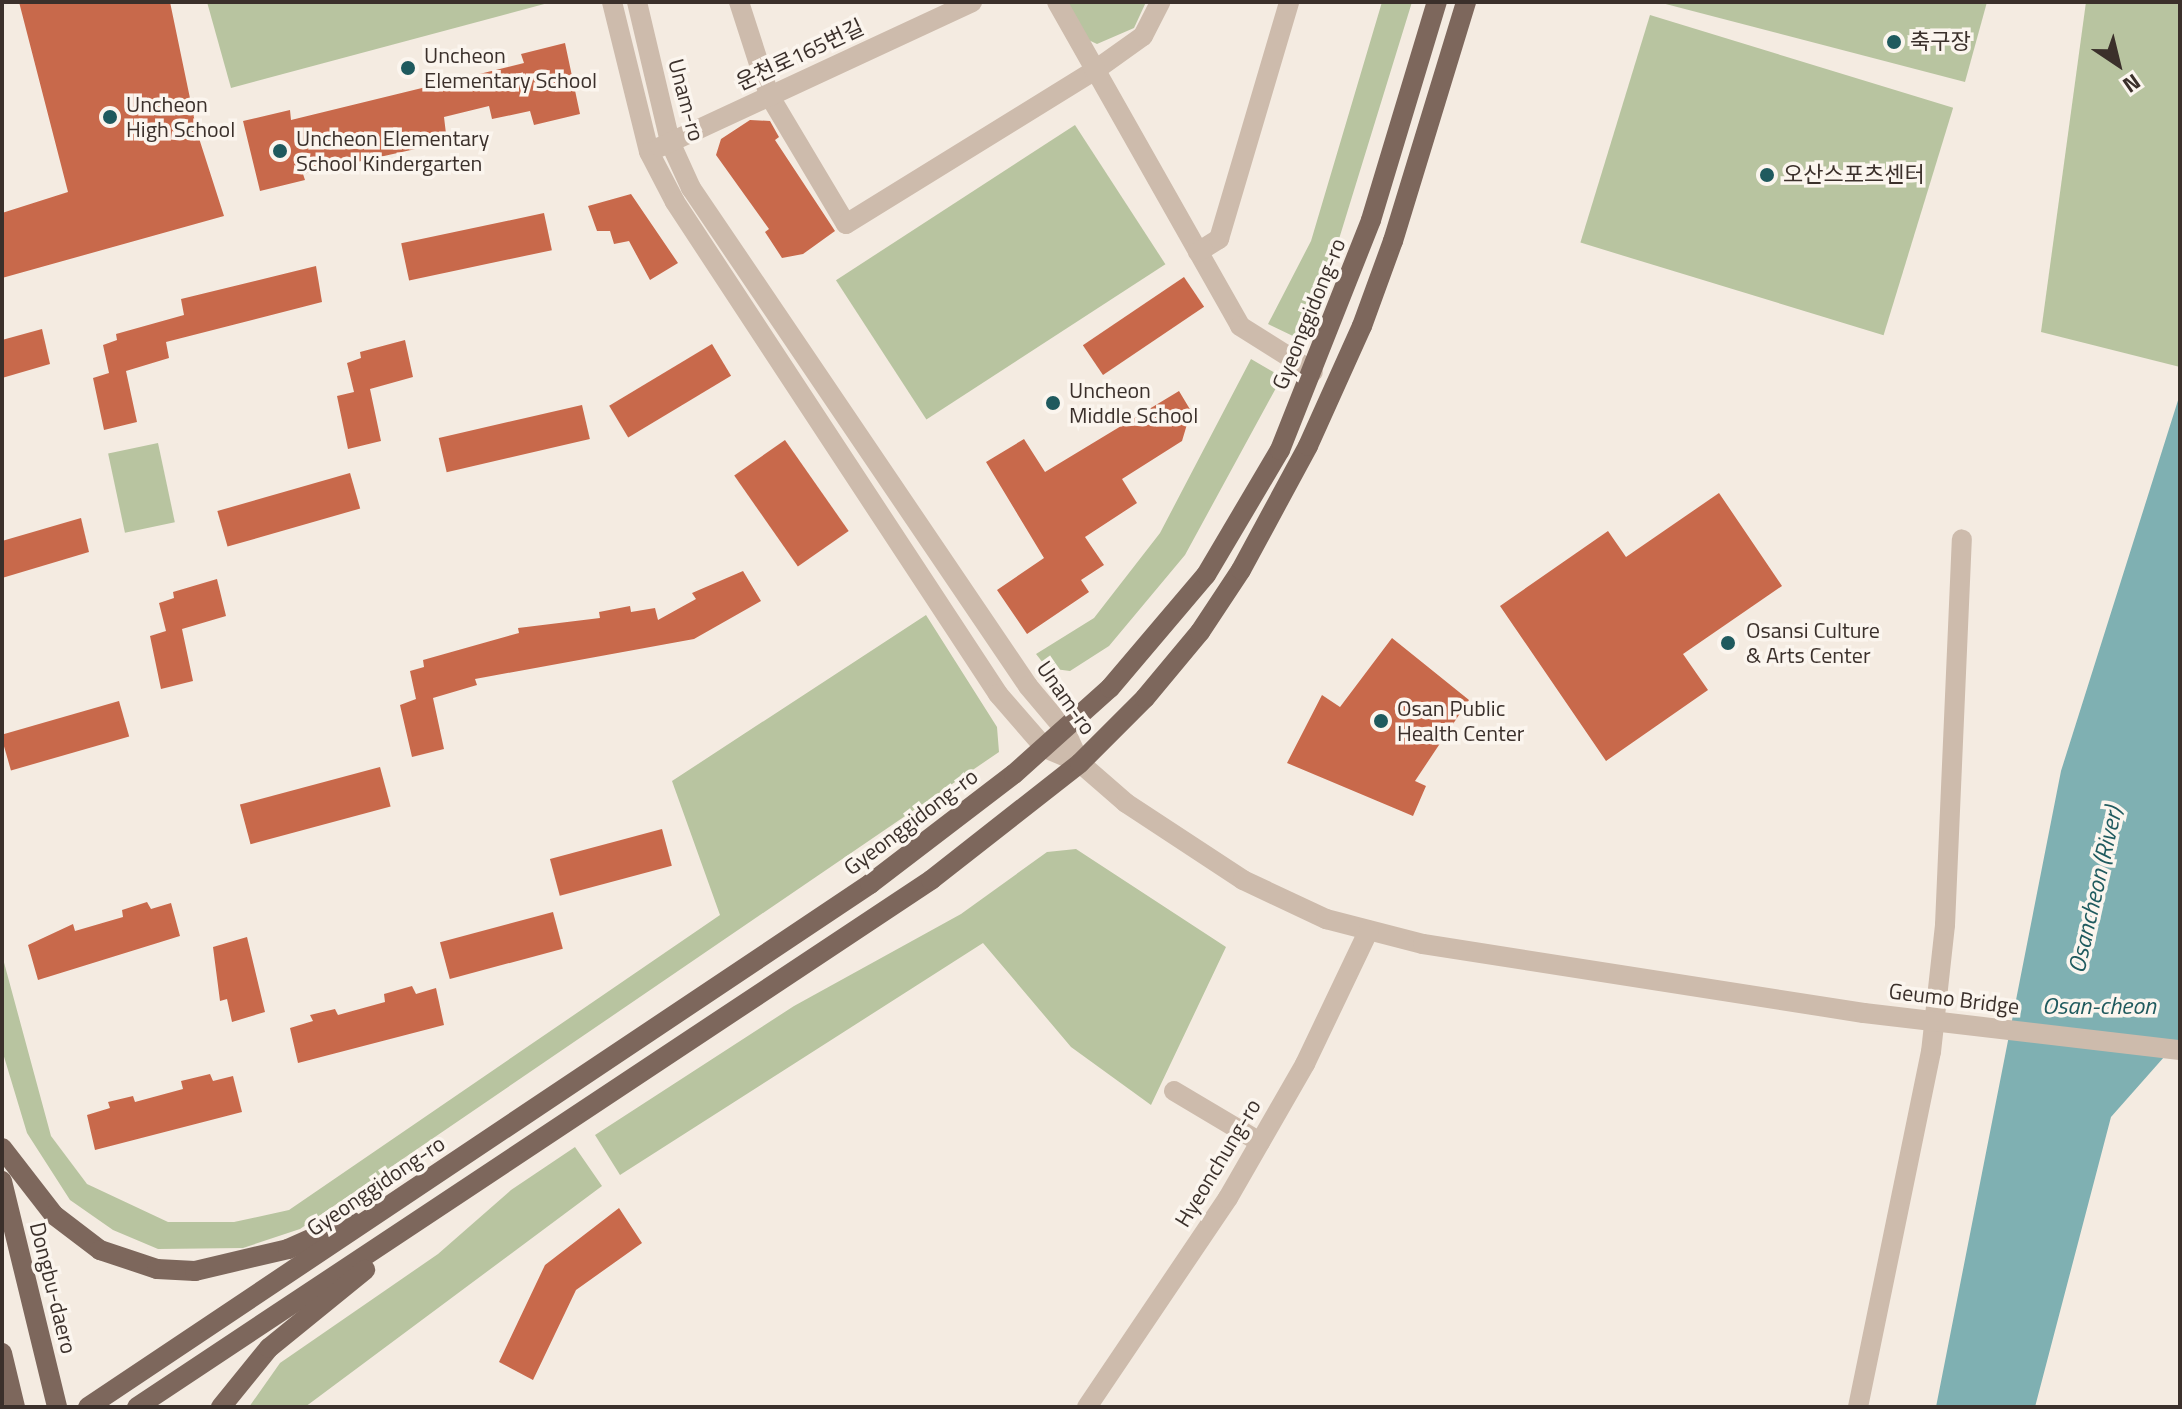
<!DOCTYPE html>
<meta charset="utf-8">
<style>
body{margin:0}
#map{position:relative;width:2182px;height:1409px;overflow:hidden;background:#f4ebe1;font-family:"Titillium Web","Noto Sans KR",sans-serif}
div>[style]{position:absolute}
.green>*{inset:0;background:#b8c4a0;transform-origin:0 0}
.water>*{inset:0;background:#7fb0b2}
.building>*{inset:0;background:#c8694b;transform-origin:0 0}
.minor>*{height:20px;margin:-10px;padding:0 10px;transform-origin:10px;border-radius:10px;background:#cdbbac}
.major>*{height:20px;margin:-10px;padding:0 10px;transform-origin:10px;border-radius:10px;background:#7d675c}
.minor-bridge>*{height:20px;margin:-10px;padding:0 10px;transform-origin:10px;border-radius:10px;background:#cdbbac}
.dots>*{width:22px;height:22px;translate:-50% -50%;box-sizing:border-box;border:4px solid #fbf5ee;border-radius:50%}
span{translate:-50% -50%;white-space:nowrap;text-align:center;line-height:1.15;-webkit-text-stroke:7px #fbf5ee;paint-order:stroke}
.poi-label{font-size:22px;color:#3b302b}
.left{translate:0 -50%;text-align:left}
.street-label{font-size:22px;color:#3b302b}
.water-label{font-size:24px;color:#1f5a5e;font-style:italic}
.frame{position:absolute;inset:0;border:4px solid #3b302b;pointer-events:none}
.north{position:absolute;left:2078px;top:24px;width:80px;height:80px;-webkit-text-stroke:6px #fbf5ee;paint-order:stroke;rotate:145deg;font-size:22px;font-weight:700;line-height:32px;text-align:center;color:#3b302b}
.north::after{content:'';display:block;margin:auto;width:28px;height:36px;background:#3b302b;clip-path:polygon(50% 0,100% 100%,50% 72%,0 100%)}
</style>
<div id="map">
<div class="green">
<div style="clip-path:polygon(207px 2px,548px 2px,548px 3px,231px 88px)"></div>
<div style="clip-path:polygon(1066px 2px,1146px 2px,1134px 28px,1097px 44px,1080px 36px)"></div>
<div style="clip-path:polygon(1382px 2px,1412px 2px,1339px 239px,1295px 337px,1268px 324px,1311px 241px)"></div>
<div style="clip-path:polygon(1658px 2px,1987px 2px,1965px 82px)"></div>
<div style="clip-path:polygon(2086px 2px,2180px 2px,2180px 367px,2041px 332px)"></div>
<div style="left:1650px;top:15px;width:317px;height:238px;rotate:17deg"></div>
<div style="left:1075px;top:125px;width:166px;height:285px;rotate:57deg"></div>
<div style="clip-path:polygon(1251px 359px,1282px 377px,1185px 555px,1109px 646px,1070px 671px,1047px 668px,1036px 654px,1094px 618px,1160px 533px)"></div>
<div style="left:158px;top:443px;width:81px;height:51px;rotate:78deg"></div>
<div style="clip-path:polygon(926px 615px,997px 727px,999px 752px,300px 1229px,243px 1248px,158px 1249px,113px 1230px,70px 1200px,27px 1133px,2px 1050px,2px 955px,51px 1136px,87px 1184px,168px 1222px,234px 1222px,289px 1210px,720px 915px,672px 781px)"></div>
<div style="clip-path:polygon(1076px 849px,1226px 947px,1151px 1105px,1071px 1047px,983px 943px,620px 1175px,595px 1135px,794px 1006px,961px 914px,1047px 852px)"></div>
<div style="clip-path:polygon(575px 1147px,602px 1186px,305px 1407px,249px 1407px,280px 1363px,438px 1254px,511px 1190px)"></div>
</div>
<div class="water">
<div style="clip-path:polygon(2180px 394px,2180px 1039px,2111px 1117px,2035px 1407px,1936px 1407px,2061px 771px)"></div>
</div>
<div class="building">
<div style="clip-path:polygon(19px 2px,170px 2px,197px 132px,224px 216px,2px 278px,2px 213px,68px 192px)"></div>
<div style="clip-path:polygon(565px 43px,580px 114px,534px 125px,530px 111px,492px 119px,489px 106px,444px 117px,447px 142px,303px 174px,305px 180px,260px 191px,243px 121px,290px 110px,291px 120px,524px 63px,521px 54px)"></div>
<div style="clip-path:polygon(750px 120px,770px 121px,779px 137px,775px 140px,835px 231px,803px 254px,782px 258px,765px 232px,769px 229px,716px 155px,721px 139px)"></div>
<div style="clip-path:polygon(631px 194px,678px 263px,650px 280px,629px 241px,614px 244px,610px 231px,597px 231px,588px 206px)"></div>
<div style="left:544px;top:213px;width:38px;height:146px;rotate:78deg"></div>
<div style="clip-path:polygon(316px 266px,322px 302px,166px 342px,169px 358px,126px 371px,137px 422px,104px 430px,93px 378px,109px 373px,103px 345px,117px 340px,116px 334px,184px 315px,181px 299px)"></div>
<div style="left:1184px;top:277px;width:36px;height:122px;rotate:56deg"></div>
<div style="clip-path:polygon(42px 329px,50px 364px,2px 378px,2px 340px)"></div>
<div style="clip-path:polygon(405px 340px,413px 377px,370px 389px,381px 441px,348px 449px,337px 396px,354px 392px,347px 363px,361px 358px,360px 352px)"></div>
<div style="left:712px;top:344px;width:37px;height:120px;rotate:59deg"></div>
<div style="clip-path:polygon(1179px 391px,1191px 411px,1182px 441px,1122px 479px,1137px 503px,1085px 537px,1104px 565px,1081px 580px,1089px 592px,1027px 634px,997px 590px,1044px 558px,986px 462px,1024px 439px,1045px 472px)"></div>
<div style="left:582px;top:405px;width:35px;height:147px;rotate:77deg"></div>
<div style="left:785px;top:440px;width:111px;height:62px;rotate:55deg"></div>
<div style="left:350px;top:473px;width:37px;height:138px;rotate:74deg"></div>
<div style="clip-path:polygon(1719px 493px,1782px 586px,1683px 654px,1708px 690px,1606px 761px,1500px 606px,1608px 531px,1626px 557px)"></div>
<div style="clip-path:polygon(81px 518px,89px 552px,2px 578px,2px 541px)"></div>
<div style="clip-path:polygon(743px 571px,761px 601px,694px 639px,475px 679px,477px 685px,433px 698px,444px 749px,412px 757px,400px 705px,416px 699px,410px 671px,424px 667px,423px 660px,519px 633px,518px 628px,600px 618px,599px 612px,630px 606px,631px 612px,655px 608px,658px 620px,696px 599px,692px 593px)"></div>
<div style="clip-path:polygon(217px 579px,226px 616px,182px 629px,193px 681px,161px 689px,150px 636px,166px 631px,159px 603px,174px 598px,173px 592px)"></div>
<div style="clip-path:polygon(1392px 638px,1469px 700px,1415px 781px,1426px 786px,1413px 816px,1287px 763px,1322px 695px,1340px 707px)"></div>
<div style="left:119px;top:701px;width:37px;height:123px;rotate:74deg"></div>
<div style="left:380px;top:767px;width:41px;height:145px;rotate:75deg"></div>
<div style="left:662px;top:829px;width:38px;height:116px;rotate:75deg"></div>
<div style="clip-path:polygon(147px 902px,151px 909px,171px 903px,180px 936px,38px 980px,28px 945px,73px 924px,75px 931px,123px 917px,122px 910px)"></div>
<div style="left:553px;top:912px;width:38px;height:117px;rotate:75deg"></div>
<div style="clip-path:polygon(247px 937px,265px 1012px,232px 1022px,227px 999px,220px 1001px,213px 947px)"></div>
<div style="clip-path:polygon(412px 986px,416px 994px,436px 988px,444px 1025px,298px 1063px,290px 1028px,313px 1021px,310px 1015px,335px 1009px,338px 1015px,385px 1002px,384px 994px)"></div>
<div style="clip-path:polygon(210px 1074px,213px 1081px,233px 1076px,242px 1112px,95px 1150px,87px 1115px,110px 1108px,108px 1102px,133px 1096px,135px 1102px,183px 1089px,181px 1081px)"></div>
<div style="clip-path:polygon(619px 1208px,642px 1243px,576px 1290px,533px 1380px,499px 1362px,545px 1265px)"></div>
</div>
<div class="minor">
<div style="left:612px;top:2px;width:154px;rotate:76.1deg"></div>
<div style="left:649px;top:152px;width:56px;rotate:62.5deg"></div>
<div style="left:675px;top:202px;width:589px;rotate:56.71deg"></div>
<div style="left:998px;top:694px;width:72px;rotate:49deg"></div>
<div style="left:1045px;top:748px;width:38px;rotate:23deg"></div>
<div style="left:1080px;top:763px;width:61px;rotate:41deg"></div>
<div style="left:1126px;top:803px;width:140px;rotate:33.3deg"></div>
<div style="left:1243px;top:880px;width:92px;rotate:25.2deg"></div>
<div style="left:1326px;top:919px;width:100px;rotate:14.5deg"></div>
<div style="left:1423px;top:944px;width:446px;rotate:8.9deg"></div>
<div style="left:637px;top:2px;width:144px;rotate:76.7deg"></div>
<div style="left:670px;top:142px;width:51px;rotate:65.5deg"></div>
<div style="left:691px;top:188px;width:601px;rotate:55.91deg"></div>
<div style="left:1028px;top:686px;width:57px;rotate:49.9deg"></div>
<div style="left:1065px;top:730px;width:36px;rotate:66deg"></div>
<div style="left:739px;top:2px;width:98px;rotate:72.1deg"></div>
<div style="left:769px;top:95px;width:150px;rotate:59.2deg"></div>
<div style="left:846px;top:224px;width:291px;rotate:-31.7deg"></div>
<div style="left:1094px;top:71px;width:60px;rotate:-35.5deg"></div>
<div style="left:1143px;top:36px;width:38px;rotate:-63deg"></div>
<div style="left:1057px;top:2px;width:372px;rotate:60.5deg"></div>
<div style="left:1240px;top:326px;width:86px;rotate:32.2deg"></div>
<div style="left:660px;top:147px;width:344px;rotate:-24.9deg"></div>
<div style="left:1198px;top:252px;width:25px;rotate:-32deg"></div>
<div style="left:1219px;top:239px;width:247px;rotate:-73.5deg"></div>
<div style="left:1174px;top:1091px;width:100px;rotate:30.7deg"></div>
<div style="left:1087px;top:1407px;width:252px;rotate:-56deg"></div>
<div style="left:1228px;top:1198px;width:155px;rotate:-60.1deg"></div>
<div style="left:1305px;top:1064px;width:148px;rotate:-64.5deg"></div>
<div style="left:1858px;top:1407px;width:362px;rotate:-78.4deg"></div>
<div style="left:1931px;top:1052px;width:128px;rotate:-83.7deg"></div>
<div style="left:1945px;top:925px;width:386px;rotate:-87.5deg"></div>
</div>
<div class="major">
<div style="left:2px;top:1148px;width:85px;rotate:52.2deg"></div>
<div style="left:54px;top:1215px;width:58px;rotate:37.3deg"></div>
<div style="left:100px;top:1250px;width:60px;rotate:18.4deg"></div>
<div style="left:157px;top:1269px;width:38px;rotate:3deg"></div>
<div style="left:195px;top:1271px;width:96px;rotate:-13.3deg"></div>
<div style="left:288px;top:1249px;width:69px;rotate:-24deg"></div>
<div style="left:2px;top:1181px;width:233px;rotate:76.3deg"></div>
<div style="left:2px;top:1353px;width:56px;rotate:76.5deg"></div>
<div style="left:88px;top:1407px;width:941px;rotate:-33.77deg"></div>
<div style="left:870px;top:884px;width:181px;rotate:-37.4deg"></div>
<div style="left:1014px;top:774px;width:129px;rotate:-41.9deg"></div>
<div style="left:1110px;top:688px;width:148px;rotate:-49.7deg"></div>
<div style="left:1206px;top:575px;width:145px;rotate:-59.4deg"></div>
<div style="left:1280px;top:450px;width:247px;rotate:-68.4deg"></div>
<div style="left:1371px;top:220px;width:228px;rotate:-73.2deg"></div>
<div style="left:137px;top:1407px;width:953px;rotate:-33.57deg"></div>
<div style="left:931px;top:880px;width:189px;rotate:-38.1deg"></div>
<div style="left:1080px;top:763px;width:92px;rotate:-45deg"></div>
<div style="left:1145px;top:698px;width:86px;rotate:-50.2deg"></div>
<div style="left:1200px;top:632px;width:74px;rotate:-56.5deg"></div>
<div style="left:1241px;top:570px;width:141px;rotate:-61.6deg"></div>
<div style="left:1308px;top:446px;width:132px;rotate:-65.8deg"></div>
<div style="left:1362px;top:326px;width:90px;rotate:-70deg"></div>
<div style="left:1393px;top:241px;width:250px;rotate:-73deg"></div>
<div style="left:221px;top:1407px;width:76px;rotate:-50.9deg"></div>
<div style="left:269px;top:1348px;width:124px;rotate:-39.1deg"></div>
</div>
<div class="minor-bridge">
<div style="left:1864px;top:1013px;width:318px;rotate:6.7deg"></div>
</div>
<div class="dots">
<div style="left:1894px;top:42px;background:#1f5a5e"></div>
<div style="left:408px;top:68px;background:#1f5a5e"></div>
<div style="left:110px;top:117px;background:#1f5a5e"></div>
<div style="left:280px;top:151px;background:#1f5a5e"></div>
<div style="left:1767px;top:175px;background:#1f5a5e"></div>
<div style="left:1053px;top:403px;background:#1f5a5e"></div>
<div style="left:1728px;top:643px;background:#1f5a5e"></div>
<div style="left:1381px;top:721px;background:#1f5a5e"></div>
</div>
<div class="poi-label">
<span class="left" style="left:1910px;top:42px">축구장</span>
<span class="left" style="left:424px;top:68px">Uncheon<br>Elementary School</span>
<span class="left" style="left:126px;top:117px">Uncheon<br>High School</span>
<span class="left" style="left:296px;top:151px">Uncheon Elementary<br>School Kindergarten</span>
<span class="left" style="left:1783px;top:175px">오산스포츠센터</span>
<span class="left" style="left:1069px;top:403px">Uncheon<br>Middle School</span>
<span class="left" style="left:1746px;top:643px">Osansi Culture<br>&amp; Arts Center</span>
<span class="left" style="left:1397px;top:721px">Osan Public<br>Health Center</span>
</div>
<div class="street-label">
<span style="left:800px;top:55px;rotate:-25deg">운천로165번길</span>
<span style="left:686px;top:100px;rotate:75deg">Unam-ro</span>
<span style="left:1309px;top:314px;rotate:-68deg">Gyeonggidong-ro</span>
<span style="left:1066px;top:698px;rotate:55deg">Unam-ro</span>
<span style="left:911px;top:822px;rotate:-37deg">Gyeonggidong-ro</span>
<span style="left:1954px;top:999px;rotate:7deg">Geumo Bridge</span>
<span style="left:1218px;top:1163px;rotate:-59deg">Hyeonchung-ro</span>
<span style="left:376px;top:1186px;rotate:-34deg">Gyeonggidong-ro</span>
<span style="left:53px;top:1288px;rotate:76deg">Dongbu-daero</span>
</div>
<div class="water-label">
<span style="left:2095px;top:890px;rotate:-77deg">Osancheon (River)</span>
<span style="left:2099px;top:1006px">Osan-cheon</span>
</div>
<div class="frame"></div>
<div class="north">N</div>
</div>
